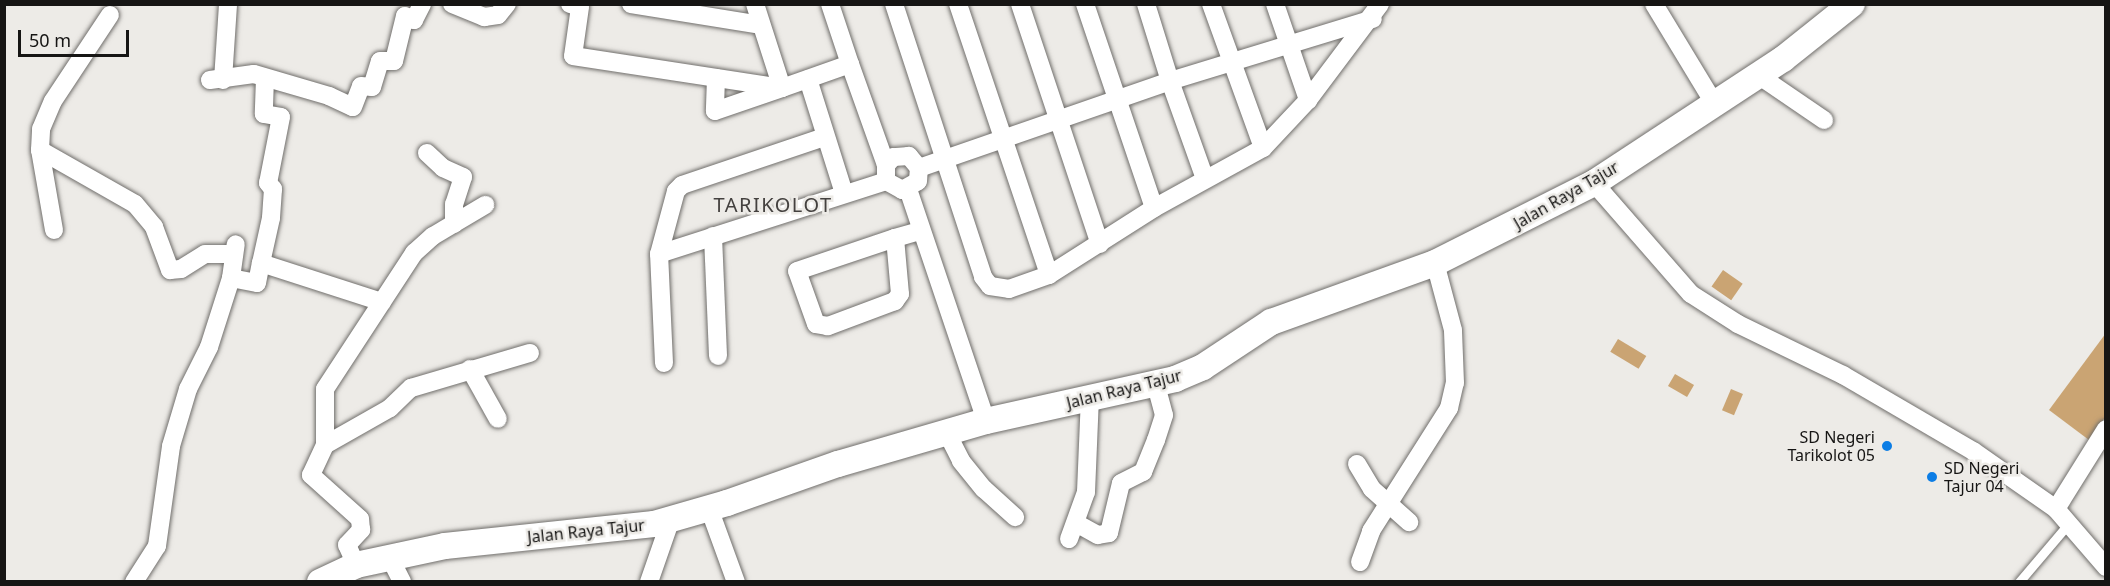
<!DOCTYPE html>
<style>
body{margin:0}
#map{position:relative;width:2110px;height:586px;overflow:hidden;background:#edebe7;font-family:"Noto Sans",sans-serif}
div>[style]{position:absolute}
.building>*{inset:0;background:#caa473;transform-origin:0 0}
.roads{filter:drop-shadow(0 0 2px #706e6b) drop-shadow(0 0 2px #706e6b)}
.lane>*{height:9px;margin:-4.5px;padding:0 4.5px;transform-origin:4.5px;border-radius:4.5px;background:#fff}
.street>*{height:18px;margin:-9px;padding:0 9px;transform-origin:9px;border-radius:9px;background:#fff}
.secondary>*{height:26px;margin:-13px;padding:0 13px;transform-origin:13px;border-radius:13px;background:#fff}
.dots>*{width:16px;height:16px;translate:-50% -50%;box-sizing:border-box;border:3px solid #edebe7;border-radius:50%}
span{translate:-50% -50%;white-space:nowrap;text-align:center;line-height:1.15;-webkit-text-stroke:5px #edebe7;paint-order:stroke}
.street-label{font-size:16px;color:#161514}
.poi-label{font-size:16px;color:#161514}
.right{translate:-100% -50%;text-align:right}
.left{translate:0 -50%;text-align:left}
.quarter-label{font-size:20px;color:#44413f;letter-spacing:1.5px}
.frame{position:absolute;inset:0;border:6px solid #161514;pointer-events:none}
.scale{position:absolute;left:18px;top:30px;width:111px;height:27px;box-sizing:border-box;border:3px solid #161514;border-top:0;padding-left:8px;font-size:18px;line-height:21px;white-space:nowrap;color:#161514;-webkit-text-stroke:4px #edebe7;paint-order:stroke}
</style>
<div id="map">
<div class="building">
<div style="left:1723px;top:270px;width:24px;height:20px;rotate:35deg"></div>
<div style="clip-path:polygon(2106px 333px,2106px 416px,2089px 440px,2049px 410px)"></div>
<div style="left:1618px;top:339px;width:33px;height:15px;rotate:31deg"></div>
<div style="left:1675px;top:374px;width:22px;height:14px;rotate:30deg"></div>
<div style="left:1731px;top:389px;width:13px;height:23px;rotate:23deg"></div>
</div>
<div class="roads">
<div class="lane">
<div style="left:2019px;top:582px;width:77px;rotate:-49.7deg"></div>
</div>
<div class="street">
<div style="left:452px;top:4px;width:35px;rotate:22deg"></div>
<div style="left:484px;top:17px;width:14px;rotate:-8deg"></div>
<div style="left:498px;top:15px;width:14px;rotate:-51deg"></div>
<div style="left:570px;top:4px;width:10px;rotate:17deg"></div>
<div style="left:580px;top:7px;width:49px;rotate:98.1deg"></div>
<div style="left:573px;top:56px;width:211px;rotate:8.7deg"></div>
<div style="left:782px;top:88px;width:72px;rotate:-19.4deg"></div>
<div style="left:850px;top:64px;width:107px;rotate:70.4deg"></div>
<div style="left:886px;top:165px;width:16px;rotate:90deg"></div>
<div style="left:886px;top:181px;width:18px;rotate:29deg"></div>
<div style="left:902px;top:190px;width:18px;rotate:-29deg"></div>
<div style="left:918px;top:181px;width:13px;rotate:-86deg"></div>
<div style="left:919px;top:168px;width:16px;rotate:-130deg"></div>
<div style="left:909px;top:156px;width:16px;rotate:176deg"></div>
<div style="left:893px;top:157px;width:11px;rotate:131deg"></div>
<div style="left:631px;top:4px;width:131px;rotate:9.2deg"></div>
<div style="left:830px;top:4px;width:63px;rotate:71.6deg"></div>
<div style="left:894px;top:4px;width:287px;rotate:71.9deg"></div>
<div style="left:983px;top:277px;width:11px;rotate:52deg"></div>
<div style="left:990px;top:286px;width:19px;rotate:9deg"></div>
<div style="left:1009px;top:289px;width:42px;rotate:-19.3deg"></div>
<div style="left:1049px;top:275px;width:125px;rotate:-32.5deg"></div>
<div style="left:1154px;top:208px;width:124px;rotate:-28.8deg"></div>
<div style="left:958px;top:4px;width:286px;rotate:71.4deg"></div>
<div style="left:1020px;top:4px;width:253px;rotate:71.6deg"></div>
<div style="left:1085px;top:4px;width:215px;rotate:71.3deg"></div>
<div style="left:1146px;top:4px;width:81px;rotate:72.7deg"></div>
<div style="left:1170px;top:81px;width:212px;rotate:-17deg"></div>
<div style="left:1211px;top:4px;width:153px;rotate:70.1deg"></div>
<div style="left:1263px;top:148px;width:66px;rotate:-46.8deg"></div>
<div style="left:1308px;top:100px;width:120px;rotate:-53.1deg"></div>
<div style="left:1275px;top:4px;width:102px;rotate:71deg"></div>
<div style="left:1654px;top:4px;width:116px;rotate:58.8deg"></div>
<div style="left:1758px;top:75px;width:80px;rotate:34.3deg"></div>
<div style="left:265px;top:78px;width:36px;rotate:92deg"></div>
<div style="left:264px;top:114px;width:17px;rotate:10deg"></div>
<div style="left:281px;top:117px;width:67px;rotate:101.1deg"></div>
<div style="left:268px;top:183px;width:8px;rotate:50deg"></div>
<div style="left:273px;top:189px;width:29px;rotate:94deg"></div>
<div style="left:271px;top:218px;width:46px;rotate:102.5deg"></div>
<div style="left:261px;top:263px;width:127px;rotate:17.9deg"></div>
<div style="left:716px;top:78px;width:33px;rotate:92deg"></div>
<div style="left:715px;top:111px;width:71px;rotate:-18.9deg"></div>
<div style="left:782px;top:88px;width:88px;rotate:-107.8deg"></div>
<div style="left:808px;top:79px;width:120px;rotate:72.5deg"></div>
<div style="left:210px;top:80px;width:44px;rotate:-7.8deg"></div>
<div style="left:254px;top:74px;width:78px;rotate:16.3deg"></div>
<div style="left:329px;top:96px;width:26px;rotate:25deg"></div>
<div style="left:353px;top:107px;width:22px;rotate:-69deg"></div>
<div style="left:361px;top:86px;width:11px;rotate:5deg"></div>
<div style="left:372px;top:87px;width:27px;rotate:-73deg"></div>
<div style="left:380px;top:61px;width:14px"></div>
<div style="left:394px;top:61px;width:46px;rotate:-76.3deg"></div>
<div style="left:405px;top:16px;width:10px;rotate:24deg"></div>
<div style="left:414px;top:20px;width:18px;rotate:-63deg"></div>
<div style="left:223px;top:80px;width:76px;rotate:-86.2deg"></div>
<div style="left:40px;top:150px;width:21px;rotate:-87deg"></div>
<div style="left:41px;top:129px;width:30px;rotate:-67deg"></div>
<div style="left:53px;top:101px;width:103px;rotate:-56.5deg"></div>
<div style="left:427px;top:153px;width:22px;rotate:43deg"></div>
<div style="left:443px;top:168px;width:22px;rotate:24deg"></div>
<div style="left:463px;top:177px;width:28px;rotate:108deg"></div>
<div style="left:454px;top:204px;width:20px;rotate:90deg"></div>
<div style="left:919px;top:168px;width:266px;rotate:-19.1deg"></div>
<div style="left:1170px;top:81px;width:104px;rotate:70.3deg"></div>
<div style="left:1594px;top:183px;width:147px;rotate:48.9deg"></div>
<div style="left:1691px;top:294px;width:56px;rotate:32.6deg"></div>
<div style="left:1738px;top:324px;width:117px;rotate:25.9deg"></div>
<div style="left:1843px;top:375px;width:151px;rotate:30.3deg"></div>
<div style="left:1973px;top:451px;width:101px;rotate:34.9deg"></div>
<div style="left:2056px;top:509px;width:77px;rotate:49.2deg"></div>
<div style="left:908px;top:189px;width:245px;rotate:71.4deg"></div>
<div style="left:54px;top:230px;width:81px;rotate:-99.9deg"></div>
<div style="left:40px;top:150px;width:109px;rotate:29.6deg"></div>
<div style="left:135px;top:204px;width:30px;rotate:50deg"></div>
<div style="left:154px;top:227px;width:46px;rotate:69.6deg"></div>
<div style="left:170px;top:270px;width:11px;rotate:-5deg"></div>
<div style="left:181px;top:269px;width:28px;rotate:-32deg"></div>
<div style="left:205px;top:254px;width:29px"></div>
<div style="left:713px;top:236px;width:120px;rotate:87.6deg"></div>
<div style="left:895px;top:238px;width:56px;rotate:84.9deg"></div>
<div style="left:900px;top:294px;width:9px;rotate:126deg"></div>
<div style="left:895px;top:301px;width:72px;rotate:159.5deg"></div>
<div style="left:828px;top:326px;width:12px;rotate:-171deg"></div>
<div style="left:816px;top:324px;width:56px;rotate:-109.7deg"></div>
<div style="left:797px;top:271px;width:103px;rotate:-18.6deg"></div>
<div style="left:895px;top:238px;width:26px;rotate:-16deg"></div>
<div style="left:659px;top:254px;width:238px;rotate:-17.8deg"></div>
<div style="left:231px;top:278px;width:26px;rotate:11deg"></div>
<div style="left:257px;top:283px;width:20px;rotate:-79deg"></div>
<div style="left:664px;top:363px;width:109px;rotate:-92.6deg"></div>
<div style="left:659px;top:254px;width:65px;rotate:-74.9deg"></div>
<div style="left:676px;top:191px;width:8px;rotate:-45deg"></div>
<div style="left:682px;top:185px;width:151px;rotate:-18.6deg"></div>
<div style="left:470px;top:369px;width:57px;rotate:60.8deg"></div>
<div style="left:947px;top:433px;width:31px;rotate:63deg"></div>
<div style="left:961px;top:461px;width:36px;rotate:51deg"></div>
<div style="left:984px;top:489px;width:42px;rotate:42.1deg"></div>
<div style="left:325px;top:445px;width:75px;rotate:-29.6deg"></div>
<div style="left:390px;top:408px;width:29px;rotate:-44deg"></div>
<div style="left:411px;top:388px;width:124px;rotate:-16.4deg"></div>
<div style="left:1357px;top:464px;width:29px;rotate:59deg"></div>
<div style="left:1372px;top:489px;width:50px;rotate:41.7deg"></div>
<div style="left:709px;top:508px;width:79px;rotate:70deg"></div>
<div style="left:2056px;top:509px;width:94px;rotate:-58deg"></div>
<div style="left:1076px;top:523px;width:25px;rotate:29deg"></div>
<div style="left:1098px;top:535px;width:11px;rotate:-10deg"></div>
<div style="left:1109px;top:533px;width:51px;rotate:-76.5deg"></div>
<div style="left:1121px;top:483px;width:25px;rotate:-27deg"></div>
<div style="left:1143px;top:472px;width:35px;rotate:-68deg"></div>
<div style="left:1156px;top:440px;width:26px;rotate:-72deg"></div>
<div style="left:1164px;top:415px;width:31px;rotate:-105deg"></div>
<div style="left:1069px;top:539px;width:50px;rotate:-70.1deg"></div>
<div style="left:1086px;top:492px;width:94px;rotate:-87.6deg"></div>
<div style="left:390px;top:558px;width:27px;rotate:63deg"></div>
<div style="left:1360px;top:562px;width:33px;rotate:-70deg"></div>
<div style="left:1371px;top:531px;width:146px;rotate:-57.6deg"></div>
<div style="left:1449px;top:408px;width:26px;rotate:-77deg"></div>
<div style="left:1455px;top:383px;width:53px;rotate:-92.2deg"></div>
<div style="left:1453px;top:330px;width:69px;rotate:-105deg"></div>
<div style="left:356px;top:565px;width:22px;rotate:-114deg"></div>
<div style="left:347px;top:545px;width:21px;rotate:-47deg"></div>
<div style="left:361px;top:530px;width:11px;rotate:-95deg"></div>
<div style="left:360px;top:519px;width:66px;rotate:-138.1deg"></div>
<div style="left:311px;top:475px;width:33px;rotate:-65deg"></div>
<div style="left:325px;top:445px;width:56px;rotate:-90deg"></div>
<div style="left:325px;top:389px;width:163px;rotate:-56.8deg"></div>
<div style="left:414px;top:253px;width:25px;rotate:-42deg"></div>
<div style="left:433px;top:236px;width:61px;rotate:-30.8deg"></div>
<div style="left:134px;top:582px;width:43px;rotate:-57.4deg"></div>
<div style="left:157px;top:546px;width:101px;rotate:-82deg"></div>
<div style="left:171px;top:446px;width:59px;rotate:-73.4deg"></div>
<div style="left:188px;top:389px;width:47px;rotate:-63.4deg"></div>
<div style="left:209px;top:347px;width:72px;rotate:-72.3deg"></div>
<div style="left:231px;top:278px;width:34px;rotate:-82deg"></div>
<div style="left:649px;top:582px;width:67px;rotate:-70.8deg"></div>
</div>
<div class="secondary">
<div style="left:320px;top:582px;width:40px;rotate:-25deg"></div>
<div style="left:356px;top:565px;width:91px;rotate:-12.1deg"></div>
<div style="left:445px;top:546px;width:210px;rotate:-6deg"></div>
<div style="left:654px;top:524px;width:76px;rotate:-16deg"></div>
<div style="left:727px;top:503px;width:118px;rotate:-19.4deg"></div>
<div style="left:838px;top:464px;width:154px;rotate:-16.2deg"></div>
<div style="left:986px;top:421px;width:194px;rotate:-12.5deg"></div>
<div style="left:1175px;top:379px;width:30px;rotate:-23deg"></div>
<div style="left:1203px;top:367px;width:82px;rotate:-33.5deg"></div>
<div style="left:1271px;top:322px;width:174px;rotate:-19.8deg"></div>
<div style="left:1435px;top:263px;width:178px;rotate:-26.7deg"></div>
<div style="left:1594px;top:183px;width:226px;rotate:-33.3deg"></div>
<div style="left:1783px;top:59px;width:88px;rotate:-38.6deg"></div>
</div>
</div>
<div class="dots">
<div style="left:1887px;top:446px;background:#0c7de5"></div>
<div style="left:1932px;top:477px;background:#0c7de5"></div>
</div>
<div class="street-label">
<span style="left:1566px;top:195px;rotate:-30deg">Jalan Raya Tajur</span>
<span style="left:1124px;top:389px;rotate:-14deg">Jalan Raya Tajur</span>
<span style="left:586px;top:531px;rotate:-6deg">Jalan Raya Tajur</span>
</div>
<div class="poi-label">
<span class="right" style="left:1875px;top:446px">SD Negeri<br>Tarikolot 05</span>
<span class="left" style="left:1944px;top:477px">SD Negeri<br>Tajur 04</span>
</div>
<div class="quarter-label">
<span style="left:773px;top:204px">TARIKOLOT</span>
</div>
<div class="frame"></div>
<div class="scale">50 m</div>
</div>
